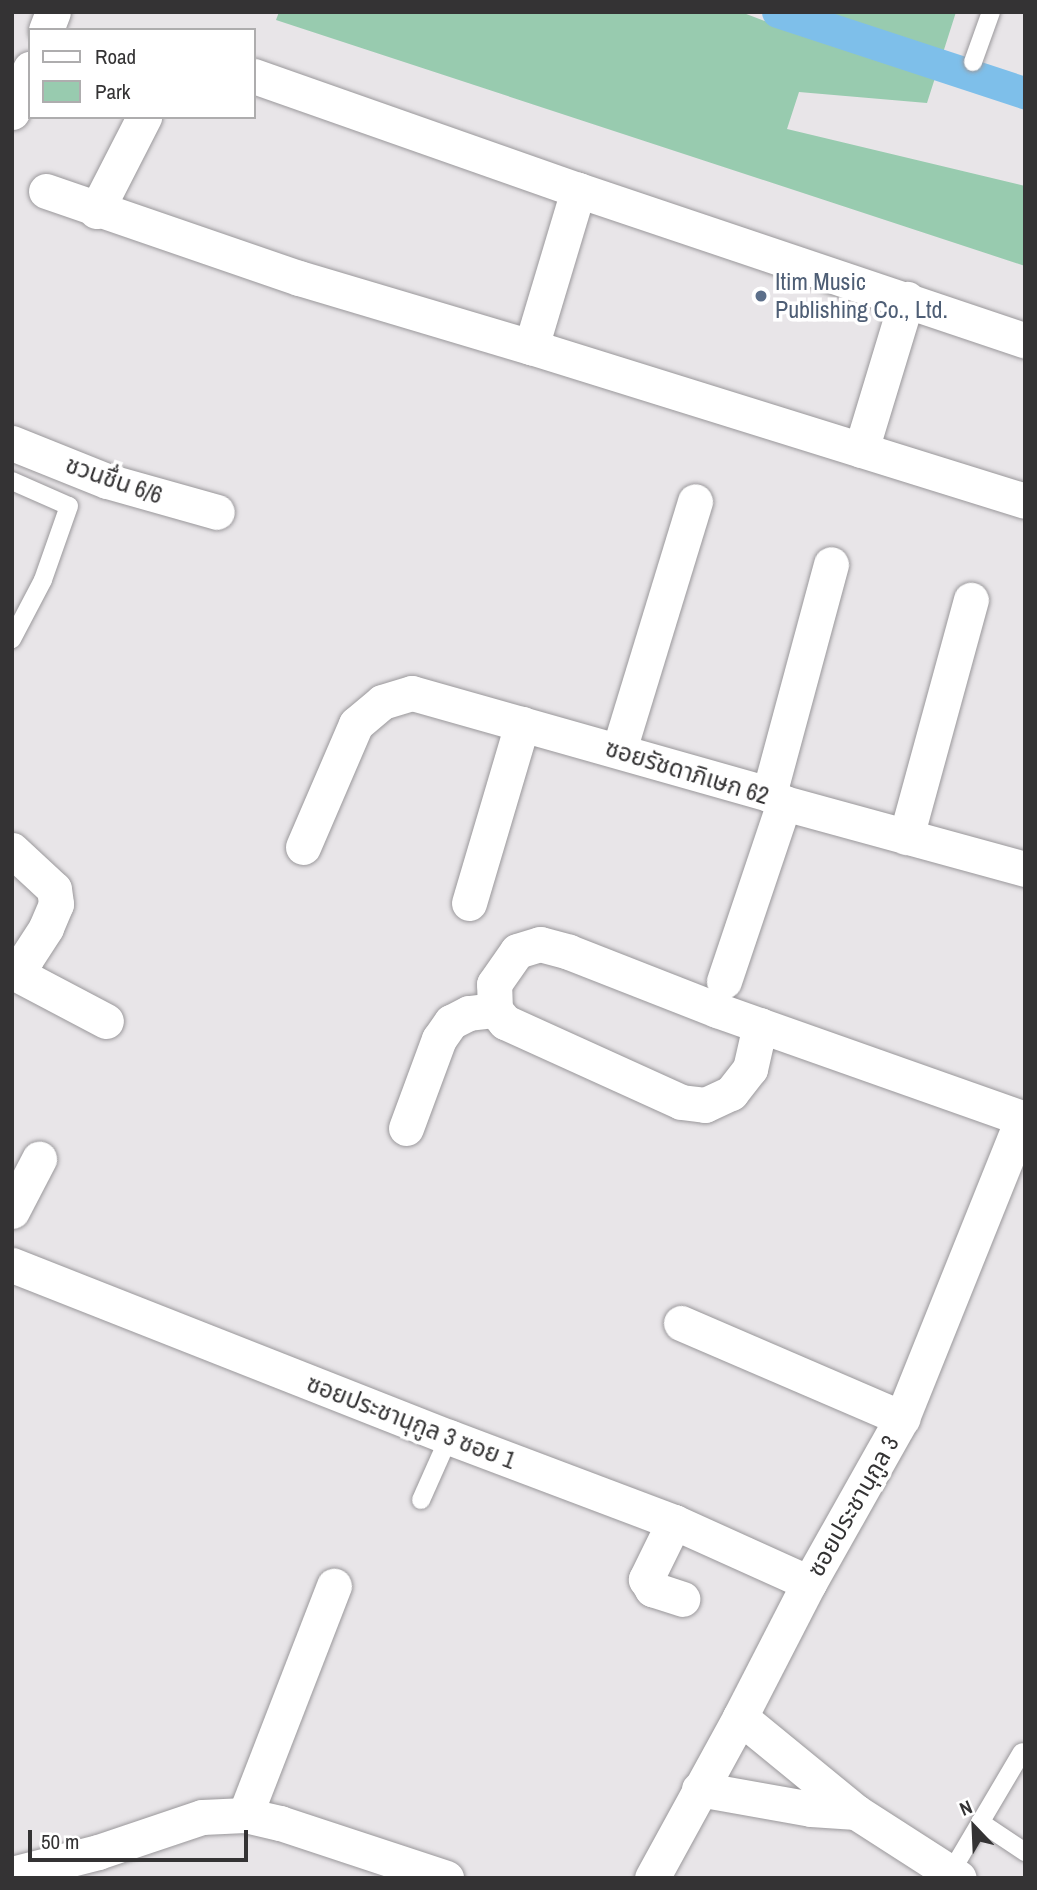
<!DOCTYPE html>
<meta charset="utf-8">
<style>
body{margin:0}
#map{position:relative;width:1037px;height:1890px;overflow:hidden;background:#e8e5e8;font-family:"Archivo Narrow","Noto Sans Thai",sans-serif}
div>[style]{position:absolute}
.green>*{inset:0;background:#98cbaf}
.canal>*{height:32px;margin:-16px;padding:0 16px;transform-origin:16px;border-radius:16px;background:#7ebfea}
.roads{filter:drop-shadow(0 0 2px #9a989b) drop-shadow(0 0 2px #9a989b)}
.service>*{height:18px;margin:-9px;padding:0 9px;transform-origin:9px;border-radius:9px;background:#fff}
.minor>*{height:35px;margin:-17.5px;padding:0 17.5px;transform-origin:17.5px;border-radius:17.5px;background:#fff}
.dots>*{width:19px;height:19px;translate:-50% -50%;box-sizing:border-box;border:4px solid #fff;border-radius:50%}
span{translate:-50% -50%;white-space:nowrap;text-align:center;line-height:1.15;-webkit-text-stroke:7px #fff;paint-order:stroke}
.service-label{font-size:24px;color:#4e5e75}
.left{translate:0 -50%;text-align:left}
.street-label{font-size:24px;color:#343334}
.frame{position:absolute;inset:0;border:14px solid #343334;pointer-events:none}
.legend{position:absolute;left:28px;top:28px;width:228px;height:91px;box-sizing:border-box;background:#fff;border:2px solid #aeadae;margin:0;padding:9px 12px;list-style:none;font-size:21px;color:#343334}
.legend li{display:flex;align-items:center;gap:14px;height:35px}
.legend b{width:35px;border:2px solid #aeadae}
.north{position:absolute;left:939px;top:1792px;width:70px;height:70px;-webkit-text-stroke:5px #fff;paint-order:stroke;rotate:337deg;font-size:19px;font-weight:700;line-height:28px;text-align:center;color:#343334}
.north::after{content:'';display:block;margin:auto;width:24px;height:32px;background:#343334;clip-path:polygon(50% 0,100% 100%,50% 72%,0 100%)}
.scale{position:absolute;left:28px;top:1830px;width:220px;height:32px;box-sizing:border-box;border:4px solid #343334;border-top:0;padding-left:9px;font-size:21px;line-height:24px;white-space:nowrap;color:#343334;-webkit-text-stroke:5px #fff;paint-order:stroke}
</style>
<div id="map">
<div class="green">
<div style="clip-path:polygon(279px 12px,741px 12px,775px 25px,780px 12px,956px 12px,927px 103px,799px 92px,787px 129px,1025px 186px,1025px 266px,276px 20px)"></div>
</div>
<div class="canal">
<div style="left:778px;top:12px;width:260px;rotate:18.2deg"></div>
</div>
<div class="roads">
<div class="service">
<div style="left:973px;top:62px;width:53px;rotate:-70.2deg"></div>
<div style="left:12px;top:481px;width:62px;rotate:23.7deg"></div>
<div style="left:69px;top:506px;width:78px;rotate:109.4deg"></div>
<div style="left:43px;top:580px;width:67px;rotate:117.7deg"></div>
<div style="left:421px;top:1500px;width:69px;rotate:-66deg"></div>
<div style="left:980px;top:1822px;width:54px;rotate:33.7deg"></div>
<div style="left:951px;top:1872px;width:139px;rotate:-59.4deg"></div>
</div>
<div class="minor">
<div style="left:46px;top:30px;width:19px;rotate:-69deg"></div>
<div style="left:254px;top:76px;width:343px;rotate:19.4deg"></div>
<div style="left:578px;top:190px;width:471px;rotate:18.6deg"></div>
<div style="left:12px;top:112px;width:47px;rotate:-67.3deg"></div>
<div style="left:46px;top:191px;width:268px;rotate:19deg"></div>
<div style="left:299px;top:278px;width:242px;rotate:16.6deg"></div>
<div style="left:531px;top:347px;width:517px;rotate:17.31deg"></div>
<div style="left:96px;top:211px;width:106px;rotate:-62.9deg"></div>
<div style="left:531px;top:347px;width:164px;rotate:-73.3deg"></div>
<div style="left:12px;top:443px;width:102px;rotate:21.8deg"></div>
<div style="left:107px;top:481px;width:114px;rotate:15.7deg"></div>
<div style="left:861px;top:450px;width:158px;rotate:-73.1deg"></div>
<div style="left:619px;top:750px;width:260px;rotate:-73deg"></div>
<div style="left:769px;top:794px;width:238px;rotate:-74.9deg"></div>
<div style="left:906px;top:837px;width:246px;rotate:-74.7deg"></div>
<div style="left:303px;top:847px;width:134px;rotate:-66.7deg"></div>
<div style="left:356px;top:724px;width:34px;rotate:-40deg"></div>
<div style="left:382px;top:702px;width:31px;rotate:-17deg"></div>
<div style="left:412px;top:693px;width:371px;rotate:15.8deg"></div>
<div style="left:769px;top:794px;width:17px;rotate:31deg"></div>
<div style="left:784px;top:803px;width:250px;rotate:15.3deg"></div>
<div style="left:12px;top:850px;width:57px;rotate:42.9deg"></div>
<div style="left:54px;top:889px;width:15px;rotate:82deg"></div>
<div style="left:56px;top:904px;width:26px;rotate:113deg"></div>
<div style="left:46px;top:928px;width:37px;rotate:123deg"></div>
<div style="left:26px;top:959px;width:19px;rotate:137deg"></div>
<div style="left:469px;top:903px;width:187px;rotate:-73.5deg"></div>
<div style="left:13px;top:972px;width:105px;rotate:27.8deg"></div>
<div style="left:724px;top:981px;width:188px;rotate:-71.4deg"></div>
<div style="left:495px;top:1010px;width:16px;rotate:50deg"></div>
<div style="left:505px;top:1022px;width:193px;rotate:24.4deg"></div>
<div style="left:681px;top:1102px;width:24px;rotate:7deg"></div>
<div style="left:705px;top:1105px;width:29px;rotate:-25deg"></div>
<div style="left:731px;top:1093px;width:31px;rotate:-52deg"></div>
<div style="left:750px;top:1069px;width:45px;rotate:-77.2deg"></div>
<div style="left:406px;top:1128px;width:95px;rotate:-69.7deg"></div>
<div style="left:439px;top:1039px;width:21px;rotate:-55deg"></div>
<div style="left:451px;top:1022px;width:20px;rotate:-27deg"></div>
<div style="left:469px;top:1013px;width:26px;rotate:-7deg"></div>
<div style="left:495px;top:1010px;width:26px;rotate:-92deg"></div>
<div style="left:494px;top:984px;width:40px;rotate:-55.1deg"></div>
<div style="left:517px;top:951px;width:24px;rotate:-17deg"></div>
<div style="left:540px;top:944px;width:30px;rotate:15deg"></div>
<div style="left:569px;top:952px;width:159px;rotate:21.4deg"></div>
<div style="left:717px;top:1010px;width:327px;rotate:19.5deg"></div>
<div style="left:12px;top:1211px;width:59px;rotate:-62.6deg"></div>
<div style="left:12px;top:1265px;width:470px;rotate:21.5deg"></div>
<div style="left:449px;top:1437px;width:241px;rotate:20.7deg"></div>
<div style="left:674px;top:1522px;width:148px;rotate:24.3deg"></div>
<div style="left:681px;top:1323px;width:241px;rotate:23.3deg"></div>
<div style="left:674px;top:1522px;width:64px;rotate:116.2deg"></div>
<div style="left:646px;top:1579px;width:12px;rotate:59deg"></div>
<div style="left:652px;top:1589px;width:32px;rotate:18deg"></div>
<div style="left:740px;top:1717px;width:150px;rotate:39.3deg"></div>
<div style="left:856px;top:1812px;width:122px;rotate:32.7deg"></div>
<div style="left:699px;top:1789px;width:114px;rotate:10.1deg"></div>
<div style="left:811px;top:1809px;width:45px;rotate:3.8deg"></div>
<div style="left:245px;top:1815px;width:246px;rotate:-68.8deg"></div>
<div style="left:12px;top:1874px;width:89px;rotate:-14.3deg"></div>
<div style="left:98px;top:1852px;width:110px;rotate:-18.6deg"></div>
<div style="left:202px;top:1817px;width:43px;rotate:-2.7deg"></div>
<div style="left:245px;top:1815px;width:36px;rotate:13deg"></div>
<div style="left:280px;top:1823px;width:175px;rotate:18.3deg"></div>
<div style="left:652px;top:1878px;width:183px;rotate:-61.3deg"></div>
<div style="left:740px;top:1717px;width:151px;rotate:-62.8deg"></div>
<div style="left:809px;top:1583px;width:189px;rotate:-60.6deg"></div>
<div style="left:902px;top:1418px;width:322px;rotate:-68.1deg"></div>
</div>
</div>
<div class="dots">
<div style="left:761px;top:296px;background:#5c6f8a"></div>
</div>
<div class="service-label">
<span class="left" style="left:775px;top:296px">Itim Music<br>Publishing Co., Ltd.</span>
</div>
<div class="street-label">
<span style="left:114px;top:480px;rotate:19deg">ชวนชื่น 6/6</span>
<span style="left:687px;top:772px;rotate:17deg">ซอยรัชดาภิเษก 62</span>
<span style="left:411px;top:1422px;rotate:21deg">ซอยประชานุกูล 3 ซอย 1</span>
<span style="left:853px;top:1506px;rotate:-60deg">ซอยประชานุกูล 3</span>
</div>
<div class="frame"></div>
<ul class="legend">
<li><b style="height:9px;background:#fff"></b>Road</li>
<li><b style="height:19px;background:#98cbaf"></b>Park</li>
</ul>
<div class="north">N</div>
<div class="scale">50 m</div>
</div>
